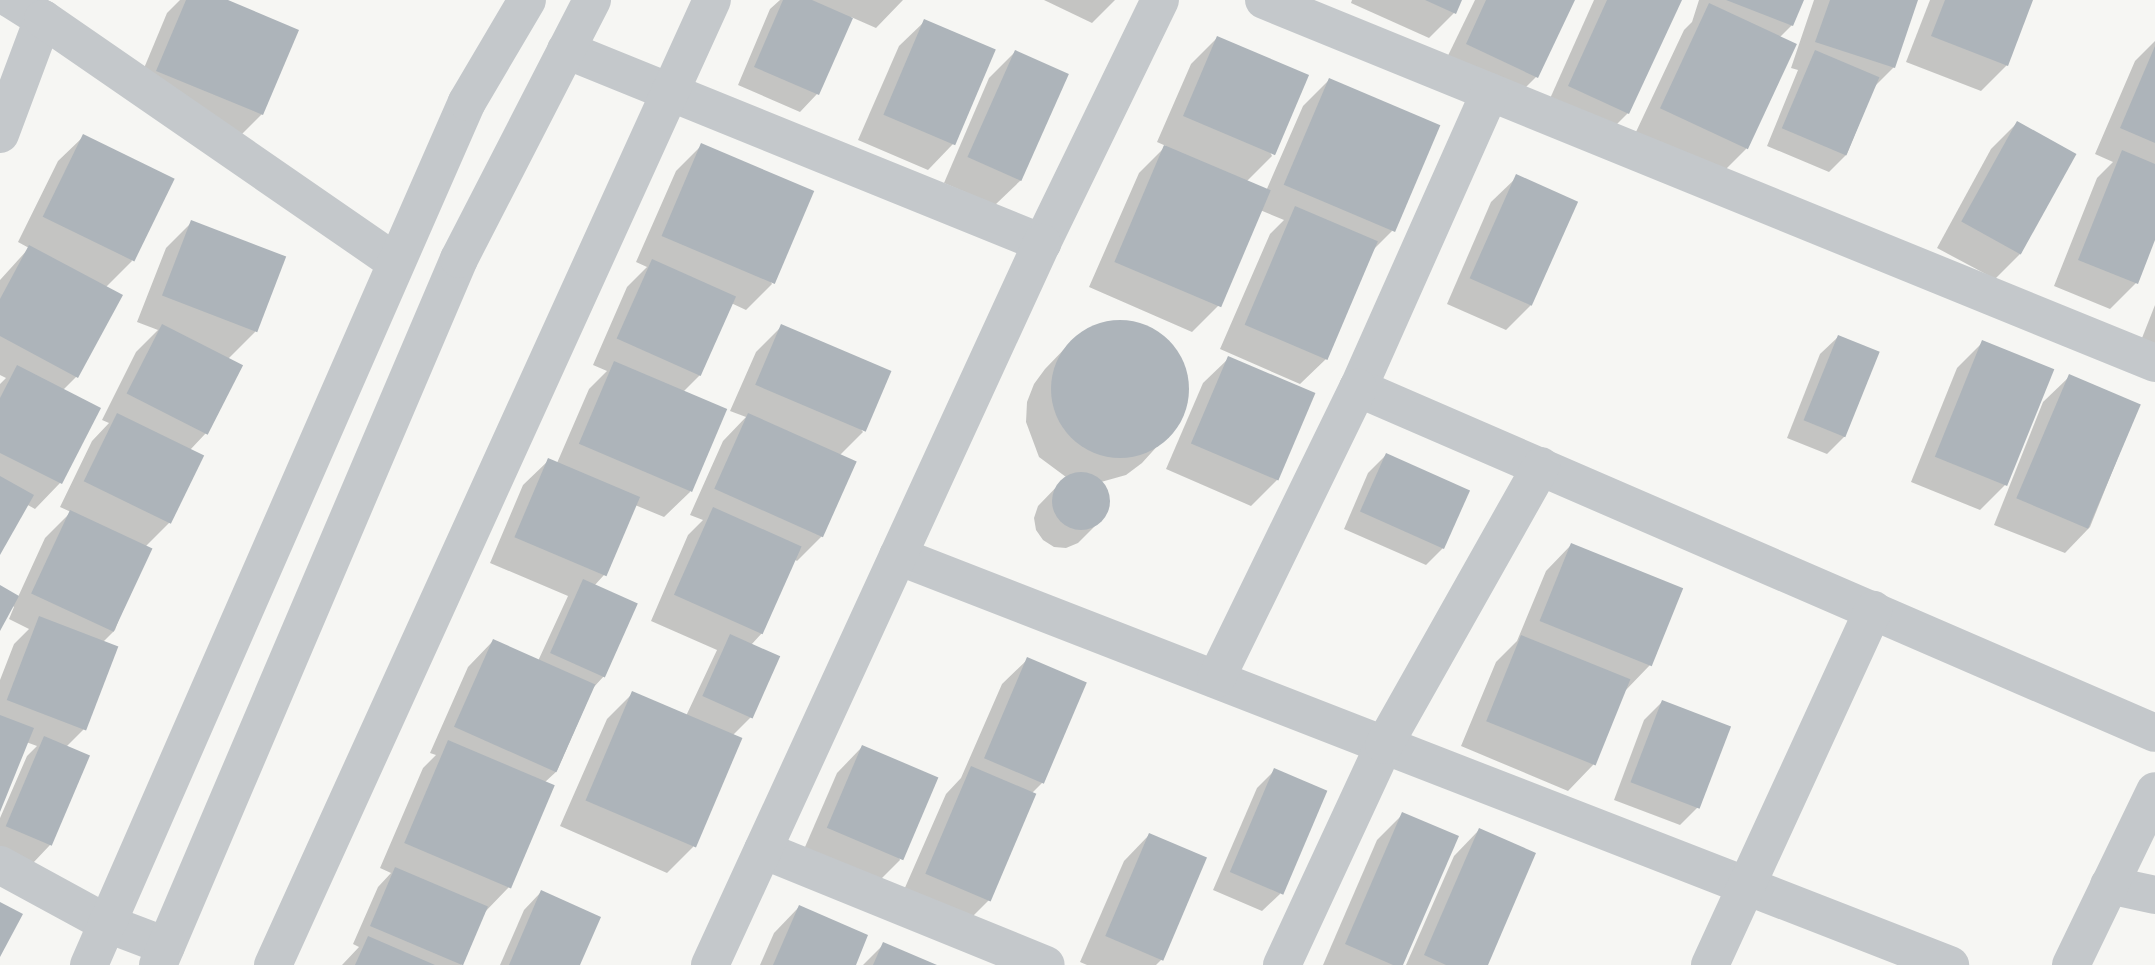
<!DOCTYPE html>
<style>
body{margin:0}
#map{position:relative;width:2155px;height:965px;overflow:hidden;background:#f6f6f3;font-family:"Space Grotesk",sans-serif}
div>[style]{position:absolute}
.shadow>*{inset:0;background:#0003}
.building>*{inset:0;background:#adb4ba;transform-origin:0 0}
.round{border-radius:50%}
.minor>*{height:38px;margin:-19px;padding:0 19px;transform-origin:19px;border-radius:19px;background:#c4c8cb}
span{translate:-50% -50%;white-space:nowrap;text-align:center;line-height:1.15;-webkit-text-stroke:7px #fff;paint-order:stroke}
</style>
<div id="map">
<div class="shadow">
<div style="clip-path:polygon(180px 0,224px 0,262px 114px,236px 140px,132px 97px,167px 13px)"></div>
<div style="clip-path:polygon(780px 0,903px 0,876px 28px,851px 17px,817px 94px,800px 112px,738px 85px,770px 9px)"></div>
<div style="clip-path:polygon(1044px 0,1115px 0,1092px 23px)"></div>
<div style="clip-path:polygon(1352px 0,1460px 0,1454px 13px,1429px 38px,1351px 3px)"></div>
<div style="clip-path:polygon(1475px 0,1573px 0,1536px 77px,1510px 103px,1441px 70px)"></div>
<div style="clip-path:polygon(1594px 0,1680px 0,1628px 113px,1602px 139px,1544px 112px)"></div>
<div style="clip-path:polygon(1699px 0,1802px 0,1792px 25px,1779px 38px,1746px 149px,1721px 174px,1635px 134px,1684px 30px,1692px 22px)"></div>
<div style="clip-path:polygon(1814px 0,1916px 0,1894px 67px,1874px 87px,1847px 154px,1829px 172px,1767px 146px,1798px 70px,1791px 68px)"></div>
<div style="clip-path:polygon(1930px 0,2031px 0,2007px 65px,1981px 91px,1906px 62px)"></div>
<div style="clip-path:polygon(925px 21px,994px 51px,953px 144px,928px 170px,858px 140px,899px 46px)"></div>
<div style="clip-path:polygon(1217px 38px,1272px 156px,1246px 182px,1266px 191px,1303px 106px,1329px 80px,1392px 231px,1372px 251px,1326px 359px,1300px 384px,1220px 349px,1270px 234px,1284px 220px,1260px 210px,1218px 306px,1192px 332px,1089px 287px,1139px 173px,1166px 146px,1157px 142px,1191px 64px)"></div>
<div style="clip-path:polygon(2155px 41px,2155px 236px,2136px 283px,2110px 309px,2054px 286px,2097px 178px,2113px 162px,2095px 154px,2135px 61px)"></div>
<div style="clip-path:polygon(1015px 52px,1021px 180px,995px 205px,944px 183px,989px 78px)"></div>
<div style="clip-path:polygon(2017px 123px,2074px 154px,2021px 253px,1995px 279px,1937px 248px,1991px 149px)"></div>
<div style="clip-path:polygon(84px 136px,132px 261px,105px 288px,77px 376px,63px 390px,60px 483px,35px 509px,26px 504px,0 552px,0 384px,6px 378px,0 375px,0 280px,29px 248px,18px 242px,58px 161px)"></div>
<div style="clip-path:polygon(702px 145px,772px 284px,746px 310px,731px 303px,700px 375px,682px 393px,690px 492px,664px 517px,635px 505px,604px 575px,594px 586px,604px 676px,593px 688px,557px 771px,544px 783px,509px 887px,483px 914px,461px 965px,342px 965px,359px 947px,353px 944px,378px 887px,391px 873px,380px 868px,423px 768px,436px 755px,430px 753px,468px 667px,493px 641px,538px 661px,568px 596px,490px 563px,523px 485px,549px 460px,557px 463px,589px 389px,607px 371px,593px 365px,627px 287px,647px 267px,636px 262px,676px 171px)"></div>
<div style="clip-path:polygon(1517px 177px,1532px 304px,1506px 330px,1447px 304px,1491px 202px)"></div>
<div style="clip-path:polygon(192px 222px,284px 258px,255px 332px,228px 359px,206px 433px,190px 450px,170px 522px,146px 546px,115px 630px,103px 642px,84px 729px,65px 748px,50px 845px,33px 863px,0 849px,0 818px,27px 756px,37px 746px,26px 742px,0 808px,0 680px,14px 644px,29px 629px,9px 619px,14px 607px,12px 605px,0 627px,0 587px,18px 597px,45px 538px,71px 512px,60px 507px,92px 441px,109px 423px,102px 420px,136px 352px,158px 330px,137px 322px,166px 248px)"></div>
<div style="clip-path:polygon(2155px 305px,2155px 344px,2142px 338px)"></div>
<div style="clip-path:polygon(1124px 321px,1143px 325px,1160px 335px,1174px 348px,1183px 365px,1187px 384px,1187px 403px,1180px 421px,1142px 463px,1126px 475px,1101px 482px,1107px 491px,1109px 504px,1105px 516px,1078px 543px,1066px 548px,1054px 547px,1043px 540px,1036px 530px,1034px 518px,1038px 506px,1066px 477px,1039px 457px,1026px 422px,1027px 402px,1034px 384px,1045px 369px,1071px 342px,1087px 330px,1105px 323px)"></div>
<div style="clip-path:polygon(782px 326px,863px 432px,840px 455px,823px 535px,797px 561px,794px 559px,762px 633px,751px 645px,751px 717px,732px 736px,693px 847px,667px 873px,560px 826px,607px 719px,633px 693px,686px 716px,717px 650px,651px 621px,688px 535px,703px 520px,690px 515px,723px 441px,746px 417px,730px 411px,756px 352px)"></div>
<div style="clip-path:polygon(1838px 337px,1845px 436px,1827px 454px,1787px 438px,1820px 354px)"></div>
<div style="clip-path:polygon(1983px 342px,2006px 484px,1980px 510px,1911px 482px,1957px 368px)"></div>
<div style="clip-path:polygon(1229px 358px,1277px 480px,1251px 506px,1166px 469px,1203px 383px)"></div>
<div style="clip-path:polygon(2069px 377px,2139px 405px,2090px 527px,2065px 553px,1994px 525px,2043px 402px)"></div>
<div style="clip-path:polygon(1386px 455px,1444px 547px,1426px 565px,1344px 529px,1368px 473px)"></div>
<div style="clip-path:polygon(1571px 545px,1681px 590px,1650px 665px,1624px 692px,1593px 765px,1568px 791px,1461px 746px,1496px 662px,1517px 641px,1546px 571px)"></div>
<div style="clip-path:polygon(1028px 659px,1042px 783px,1031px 794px,989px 900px,963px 926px,900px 899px,946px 794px,961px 778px,1002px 684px)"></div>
<div style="clip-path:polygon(1662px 702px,1698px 807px,1680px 825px,1614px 800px,1644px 720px)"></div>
<div style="clip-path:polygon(862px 747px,900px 860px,875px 885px,802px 854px,837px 773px)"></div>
<div style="clip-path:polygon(1275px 770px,1280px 894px,1262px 911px,1213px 890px,1257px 788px)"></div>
<div style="clip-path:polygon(1403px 814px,1401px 965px,1323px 965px,1377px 840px)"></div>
<div style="clip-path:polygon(1479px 830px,1486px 965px,1406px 965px,1454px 856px)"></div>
<div style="clip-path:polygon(1149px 835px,1161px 960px,1156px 965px,1087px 965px,1080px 962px,1124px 861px)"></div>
<div style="clip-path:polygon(541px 892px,578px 965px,500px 965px,524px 910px)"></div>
<div style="clip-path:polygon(799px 907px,854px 965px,760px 965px,774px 933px)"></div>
<div style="clip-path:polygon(884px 944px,932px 965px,863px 965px)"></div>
</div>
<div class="building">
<div style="clip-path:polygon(186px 0,228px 0,299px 30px,263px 115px,156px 71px)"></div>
<div style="clip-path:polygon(783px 0,812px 0,853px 18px,819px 95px,754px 67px)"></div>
<div style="clip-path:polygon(1425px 0,1462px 0,1456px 14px)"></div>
<div style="clip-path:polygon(1486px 0,1575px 0,1538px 78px,1466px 44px)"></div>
<div style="clip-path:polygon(1607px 0,1682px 0,1629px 114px,1568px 86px)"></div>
<div style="clip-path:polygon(1726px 0,1804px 0,1793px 26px)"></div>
<div style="clip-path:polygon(1830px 0,1918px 0,1895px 68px,1815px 42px)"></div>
<div style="clip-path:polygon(1945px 0,2033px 0,2008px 66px,1931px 36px)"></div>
<div style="left:1709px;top:3px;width:97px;height:116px;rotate:25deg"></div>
<div style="left:924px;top:19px;width:78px;height:104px;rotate:23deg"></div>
<div style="left:1217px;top:36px;width:100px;height:87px;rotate:23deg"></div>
<div style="clip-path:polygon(2155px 46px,2155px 143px,2120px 128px)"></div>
<div style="left:1015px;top:50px;width:59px;height:117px;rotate:24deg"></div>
<div style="left:1815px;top:50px;width:70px;height:85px;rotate:23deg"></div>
<div style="left:1329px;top:78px;width:121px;height:116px;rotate:23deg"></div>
<div style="left:2017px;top:121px;width:68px;height:115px;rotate:29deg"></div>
<div style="left:83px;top:134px;width:102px;height:92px;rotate:26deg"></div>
<div style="left:701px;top:143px;width:123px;height:101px;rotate:23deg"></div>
<div style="left:1164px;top:145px;width:116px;height:127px;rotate:23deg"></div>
<div style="clip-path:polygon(2122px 150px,2155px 164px,2155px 240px,2138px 284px,2078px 260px)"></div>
<div style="left:1516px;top:174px;width:68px;height:114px;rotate:24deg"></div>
<div style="left:1295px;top:206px;width:90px;height:129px;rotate:23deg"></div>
<div style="left:191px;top:220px;width:102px;height:81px;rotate:21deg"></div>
<div style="clip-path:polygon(29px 245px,123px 295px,78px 378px,0 336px,0 299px)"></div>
<div style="left:652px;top:259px;width:92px;height:87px;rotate:24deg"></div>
<div class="round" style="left:1051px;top:320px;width:138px;height:138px"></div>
<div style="left:162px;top:324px;width:91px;height:78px;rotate:27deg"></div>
<div style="left:781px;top:324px;width:120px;height:66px;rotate:23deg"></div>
<div style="left:1838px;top:335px;width:45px;height:92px;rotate:22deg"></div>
<div style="left:1982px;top:340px;width:78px;height:126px;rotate:22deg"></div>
<div style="left:1228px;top:356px;width:95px;height:95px;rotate:23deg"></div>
<div style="left:614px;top:361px;width:123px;height:90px;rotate:23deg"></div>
<div style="clip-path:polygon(17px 365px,101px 408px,62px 484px,0 453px,0 398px)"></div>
<div style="left:2069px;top:374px;width:78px;height:135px;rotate:23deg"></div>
<div style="left:117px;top:413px;width:97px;height:76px;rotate:26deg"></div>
<div style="left:748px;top:413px;width:119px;height:83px;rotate:24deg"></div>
<div style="left:1386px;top:453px;width:92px;height:64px;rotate:24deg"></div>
<div style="left:548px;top:458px;width:100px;height:86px;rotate:23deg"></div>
<div class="round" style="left:1052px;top:472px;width:58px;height:58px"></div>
<div style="clip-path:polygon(0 476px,34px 495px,0 555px)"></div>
<div style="left:713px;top:507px;width:97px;height:96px;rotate:24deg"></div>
<div style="left:70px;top:510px;width:91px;height:92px;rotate:25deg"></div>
<div style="left:1571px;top:543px;width:121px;height:84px;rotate:22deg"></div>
<div style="left:583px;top:579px;width:60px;height:81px;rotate:24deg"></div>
<div style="clip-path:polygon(0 585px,19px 596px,0 631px)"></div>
<div style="left:39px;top:616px;width:85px;height:90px;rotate:21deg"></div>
<div style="left:730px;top:634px;width:55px;height:68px;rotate:24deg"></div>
<div style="left:1521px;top:635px;width:118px;height:93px;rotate:22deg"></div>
<div style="left:493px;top:639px;width:112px;height:96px;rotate:24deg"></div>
<div style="left:1027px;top:657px;width:65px;height:110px;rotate:23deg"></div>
<div style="left:632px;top:691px;width:120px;height:119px;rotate:23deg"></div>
<div style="left:1662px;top:700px;width:74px;height:88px;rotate:21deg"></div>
<div style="clip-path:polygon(0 715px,34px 728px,0 812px)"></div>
<div style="left:44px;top:736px;width:50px;height:98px;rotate:23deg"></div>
<div style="left:448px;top:740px;width:116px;height:112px;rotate:23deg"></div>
<div style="left:862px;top:745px;width:83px;height:90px;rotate:23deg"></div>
<div style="left:971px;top:766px;width:71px;height:117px;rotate:23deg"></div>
<div style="left:1274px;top:768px;width:58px;height:113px;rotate:23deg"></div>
<div style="clip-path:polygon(1402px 812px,1459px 836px,1403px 965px,1393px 965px,1345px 944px)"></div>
<div style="clip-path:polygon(1479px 828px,1536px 853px,1488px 965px,1446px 965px,1424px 955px)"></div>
<div style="left:1149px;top:833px;width:63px;height:112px;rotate:23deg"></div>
<div style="left:395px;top:867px;width:101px;height:64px;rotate:23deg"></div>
<div style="clip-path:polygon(541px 890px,601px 917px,580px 965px,509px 965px)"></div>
<div style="clip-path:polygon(0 902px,23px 914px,0 957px)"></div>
<div style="clip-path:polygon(799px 905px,868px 935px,856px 965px,773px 965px)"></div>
<div style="clip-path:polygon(368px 936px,435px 965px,355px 965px)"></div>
<div style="clip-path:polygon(883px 942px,937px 965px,873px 965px)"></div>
</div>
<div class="minor">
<div style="left:12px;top:0;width:36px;rotate:32deg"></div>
<div style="left:1264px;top:0;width:962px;rotate:22.17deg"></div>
<div style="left:566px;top:50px;width:514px;rotate:22.07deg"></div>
<div style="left:1042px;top:243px;width:270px;rotate:-64.1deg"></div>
<div style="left:1490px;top:92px;width:324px;rotate:114deg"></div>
<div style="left:1358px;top:388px;width:868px;rotate:23.41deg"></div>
<div style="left:0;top:134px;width:123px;rotate:-69.5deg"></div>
<div style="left:43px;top:19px;width:428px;rotate:34.6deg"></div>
<div style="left:898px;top:556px;width:1129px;rotate:21.25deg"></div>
<div style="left:1216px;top:679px;width:324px;rotate:-64deg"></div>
<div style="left:763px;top:850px;width:305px;rotate:22.1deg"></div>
<div style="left:0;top:865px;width:123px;rotate:28.6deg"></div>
<div style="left:108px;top:924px;width:62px;rotate:20.8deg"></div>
<div style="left:2109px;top:885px;width:47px;rotate:12.3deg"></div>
<div style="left:89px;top:965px;width:942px;rotate:-66.35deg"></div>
<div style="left:467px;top:102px;width:118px;rotate:-59.5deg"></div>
<div style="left:158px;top:965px;width:767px;rotate:-66.91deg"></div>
<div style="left:459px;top:259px;width:291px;rotate:-62.8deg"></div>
<div style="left:273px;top:965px;width:1060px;rotate:-65.54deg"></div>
<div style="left:710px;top:965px;width:795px;rotate:-65.31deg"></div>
<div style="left:1282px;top:965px;width:242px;rotate:-65.1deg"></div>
<div style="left:1384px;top:745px;width:320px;rotate:-60.6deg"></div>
<div style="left:1710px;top:965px;width:391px;rotate:-65.3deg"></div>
<div style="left:2071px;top:965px;width:193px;rotate:-64.2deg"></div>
</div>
</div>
